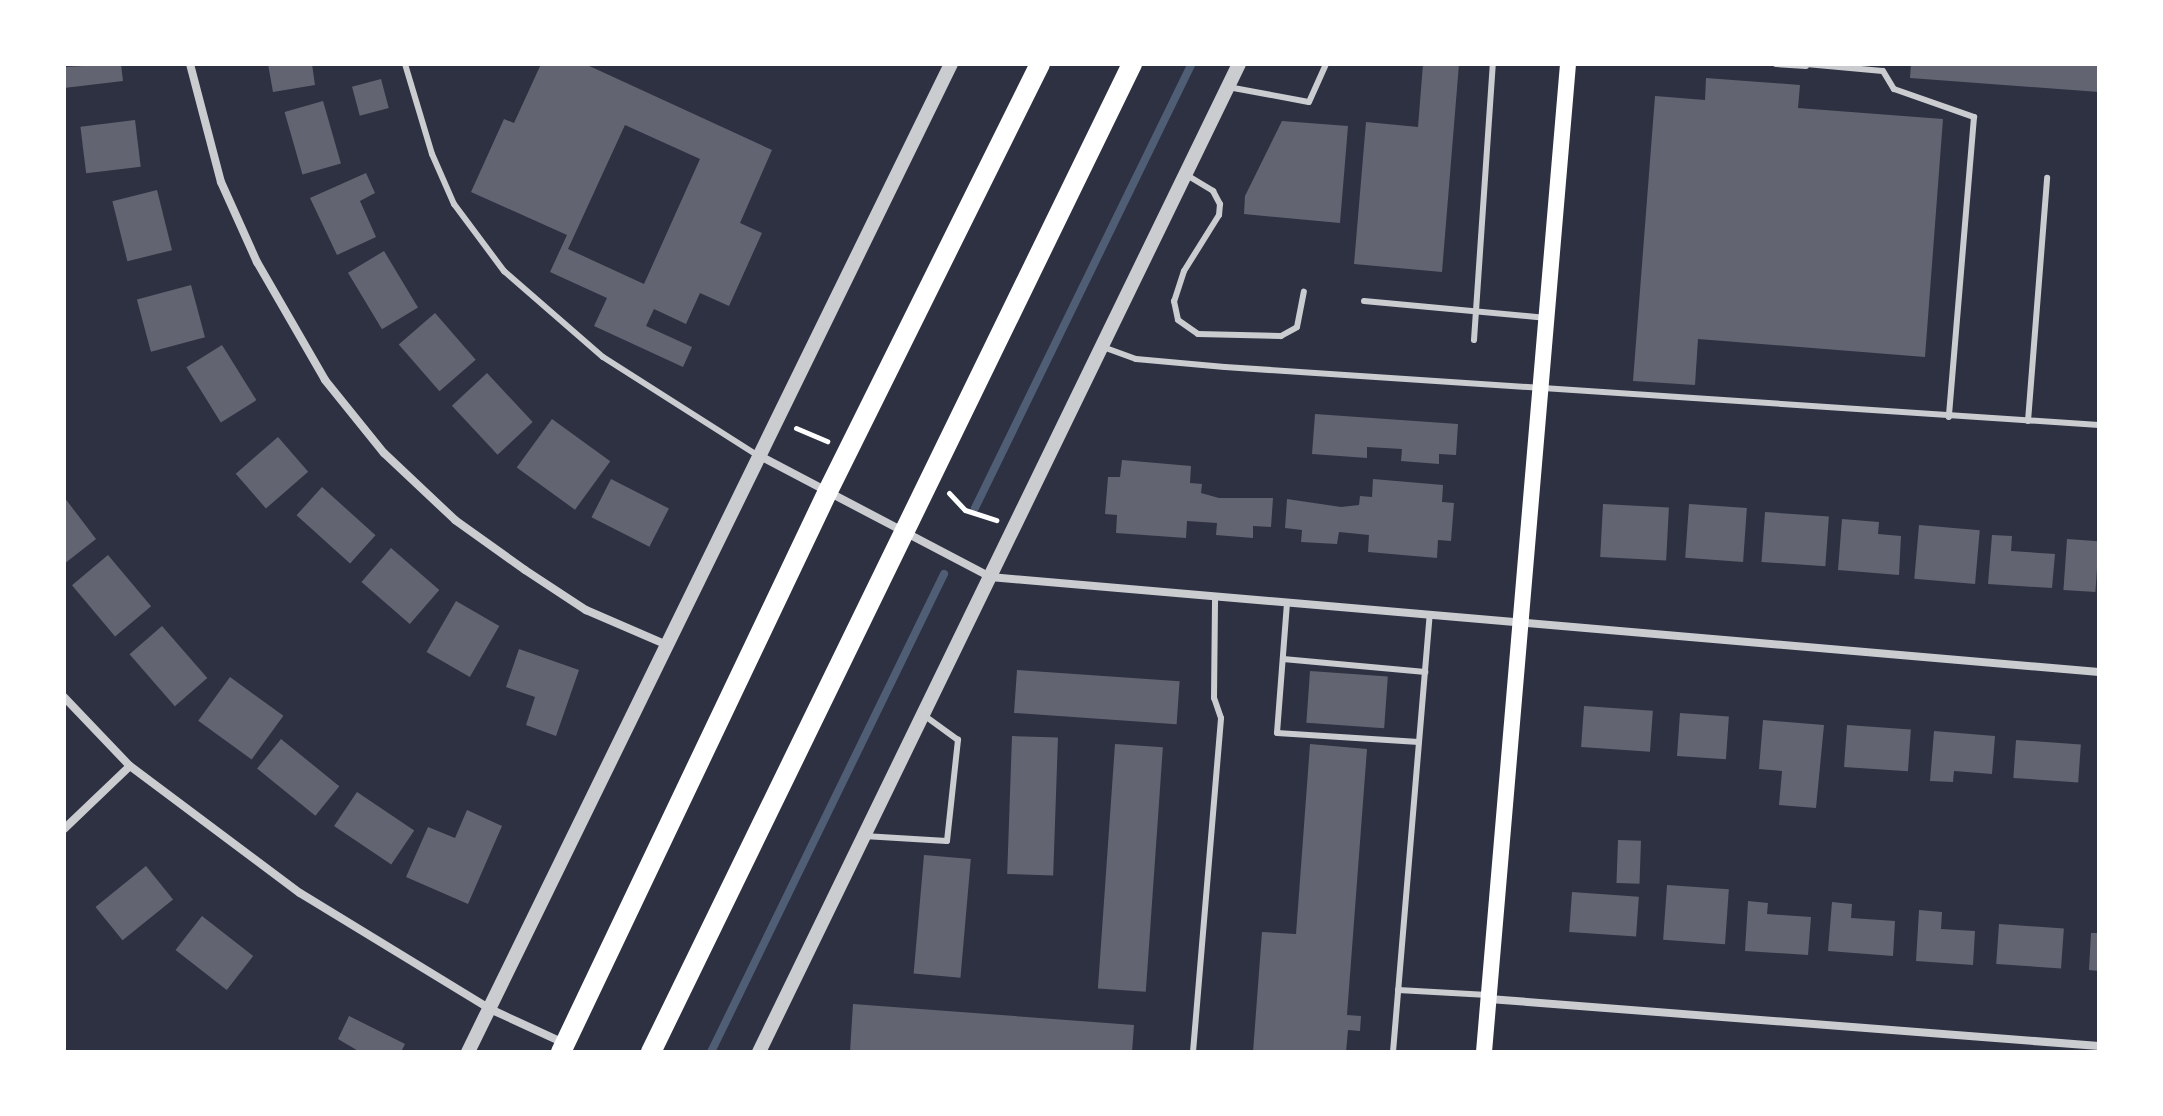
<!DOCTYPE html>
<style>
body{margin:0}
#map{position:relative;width:2163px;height:1116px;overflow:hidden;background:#2d3142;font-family:"DM Sans",sans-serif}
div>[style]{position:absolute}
.stream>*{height:8px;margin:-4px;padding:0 4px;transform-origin:4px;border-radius:4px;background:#4f5d75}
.building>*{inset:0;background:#626471;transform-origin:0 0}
.path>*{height:5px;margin:-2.5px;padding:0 2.5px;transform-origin:2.5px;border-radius:2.5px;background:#fff}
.service>*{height:6px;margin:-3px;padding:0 3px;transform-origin:3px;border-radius:3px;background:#caccd0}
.minor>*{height:8px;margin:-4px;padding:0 4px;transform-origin:4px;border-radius:4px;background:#caccd0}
.tertiary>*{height:14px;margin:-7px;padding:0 7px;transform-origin:7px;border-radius:7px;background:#caccd0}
.secondary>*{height:16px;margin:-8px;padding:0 8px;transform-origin:8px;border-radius:8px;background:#fff}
.primary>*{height:20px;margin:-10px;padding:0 10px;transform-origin:10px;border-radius:10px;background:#fff}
span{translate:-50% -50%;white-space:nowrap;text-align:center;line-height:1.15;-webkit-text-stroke:6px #fff;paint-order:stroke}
.frame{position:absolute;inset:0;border:66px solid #fff;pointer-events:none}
</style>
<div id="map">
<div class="stream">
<div style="left:975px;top:508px;width:494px;rotate:-64deg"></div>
<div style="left:711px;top:1052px;width:532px;rotate:-64.01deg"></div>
</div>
<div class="building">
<div style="clip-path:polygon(121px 64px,123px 81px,64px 88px,64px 67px)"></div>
<div style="clip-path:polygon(268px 64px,312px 64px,315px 85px,273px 92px)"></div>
<div style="clip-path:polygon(evenodd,541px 64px,585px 64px,772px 150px,740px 223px,762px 233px,729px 306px,700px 293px,686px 324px,654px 309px,646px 326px,692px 347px,683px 367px,594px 326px,607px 298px,550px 272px,567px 235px,471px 192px,504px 119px,514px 123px,541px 64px,625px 125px,700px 159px,644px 284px,568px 249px,625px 125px)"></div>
<div style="clip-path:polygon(1423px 64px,1459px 64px,1442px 272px,1354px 264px,1366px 122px,1418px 127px)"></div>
<div style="clip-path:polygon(1911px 64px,2099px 64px,2099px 92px,1910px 78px)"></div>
<div style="clip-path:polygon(1706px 78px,1800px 85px,1798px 108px,1943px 119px,1925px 357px,1698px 339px,1695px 385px,1633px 381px,1655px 96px,1705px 100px)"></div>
<div style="left:381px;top:79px;width:30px;height:30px;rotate:75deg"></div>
<div style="left:323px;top:101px;width:65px;height:40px;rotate:74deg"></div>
<div style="left:135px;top:120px;width:47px;height:55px;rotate:83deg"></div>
<div style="clip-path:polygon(1282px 121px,1348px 126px,1340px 223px,1244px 214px,1245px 196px)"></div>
<div style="clip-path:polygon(366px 173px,375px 193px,360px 201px,376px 237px,337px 255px,310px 198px)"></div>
<div style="left:157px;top:190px;width:62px;height:46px;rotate:76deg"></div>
<div style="left:384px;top:251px;width:66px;height:42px;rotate:59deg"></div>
<div style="left:191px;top:285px;width:54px;height:56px;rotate:75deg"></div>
<div style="left:435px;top:313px;width:62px;height:48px;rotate:49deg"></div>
<div style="left:222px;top:345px;width:65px;height:42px;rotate:58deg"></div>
<div style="left:487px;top:373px;width:67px;height:48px;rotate:47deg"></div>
<div style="clip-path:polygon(1315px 414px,1458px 424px,1456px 455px,1439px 454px,1439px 464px,1401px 461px,1402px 449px,1367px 447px,1367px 458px,1312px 454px)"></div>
<div style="left:552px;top:419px;width:72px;height:60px;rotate:36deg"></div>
<div style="left:278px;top:437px;width:46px;height:56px;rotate:49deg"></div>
<div style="clip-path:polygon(1122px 460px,1191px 466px,1190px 483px,1202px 484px,1201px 493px,1219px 498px,1273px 498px,1271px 527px,1253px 526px,1253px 538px,1216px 535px,1217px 523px,1187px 521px,1186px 538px,1116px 533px,1117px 515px,1105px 514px,1108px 477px,1120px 477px)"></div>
<div style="left:611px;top:479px;width:65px;height:43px;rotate:27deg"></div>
<div style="clip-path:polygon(1373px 479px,1443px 485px,1442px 502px,1454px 503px,1451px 541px,1438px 540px,1437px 558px,1368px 552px,1369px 535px,1339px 532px,1337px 544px,1301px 542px,1302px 530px,1285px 528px,1287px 499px,1341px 507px,1359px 505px,1360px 496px,1372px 497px)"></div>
<div style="left:322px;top:487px;width:72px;height:38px;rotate:42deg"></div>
<div style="clip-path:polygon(64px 497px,96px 539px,64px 564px)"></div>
<div style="left:1603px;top:504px;width:66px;height:53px;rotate:3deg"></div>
<div style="left:1689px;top:504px;width:58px;height:54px;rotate:4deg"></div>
<div style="left:1765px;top:512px;width:64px;height:50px;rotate:4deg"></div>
<div style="clip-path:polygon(1842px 519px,1879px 522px,1878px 534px,1901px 536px,1899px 575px,1838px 570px)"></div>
<div style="left:1919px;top:525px;width:61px;height:54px;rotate:5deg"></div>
<div style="clip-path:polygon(1992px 535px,2012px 536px,2011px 551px,2055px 554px,2052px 588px,1988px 584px)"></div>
<div style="left:2067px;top:539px;width:32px;height:51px;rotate:4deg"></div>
<div style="left:391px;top:548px;width:64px;height:45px;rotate:41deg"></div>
<div style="left:108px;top:555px;width:67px;height:47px;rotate:50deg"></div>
<div style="left:456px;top:601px;width:50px;height:59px;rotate:30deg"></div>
<div style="left:162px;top:626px;width:69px;height:43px;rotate:49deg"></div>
<div style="clip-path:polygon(519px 649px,579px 670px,556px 736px,526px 725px,535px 697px,506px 687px)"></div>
<div style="left:1017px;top:670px;width:163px;height:43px;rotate:4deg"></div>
<div style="left:1310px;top:671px;width:78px;height:52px;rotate:4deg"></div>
<div style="left:230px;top:677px;width:66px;height:54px;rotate:36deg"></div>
<div style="left:1584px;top:706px;width:69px;height:41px;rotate:4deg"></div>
<div style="left:1680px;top:713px;width:49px;height:43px;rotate:4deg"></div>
<div style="clip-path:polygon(1763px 720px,1824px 725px,1816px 808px,1779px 805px,1782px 771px,1759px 769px)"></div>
<div style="left:1847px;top:725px;width:64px;height:42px;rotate:4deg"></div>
<div style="clip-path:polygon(1934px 731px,1995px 736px,1992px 774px,1954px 771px,1953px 782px,1930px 781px)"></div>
<div style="left:1012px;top:736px;width:46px;height:138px;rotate:2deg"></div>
<div style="left:281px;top:739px;width:75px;height:38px;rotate:39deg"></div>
<div style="left:2016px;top:740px;width:65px;height:38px;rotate:4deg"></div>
<div style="left:1115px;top:744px;width:48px;height:245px;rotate:4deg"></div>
<div style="clip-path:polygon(1310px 744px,1367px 749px,1347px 1015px,1361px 1016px,1360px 1031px,1348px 1030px,1346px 1052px,1253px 1052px,1262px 932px,1296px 934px)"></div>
<div style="left:357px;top:792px;width:69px;height:41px;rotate:34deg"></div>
<div style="clip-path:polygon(467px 810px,502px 826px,468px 904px,406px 877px,428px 827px,455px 838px)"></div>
<div style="left:1618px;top:840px;width:23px;height:43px;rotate:2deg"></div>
<div style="left:924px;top:855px;width:47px;height:119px;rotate:5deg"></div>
<div style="left:146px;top:866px;width:43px;height:65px;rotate:51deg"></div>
<div style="left:1667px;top:885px;width:62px;height:55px;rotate:4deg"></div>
<div style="left:1572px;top:892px;width:67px;height:40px;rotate:4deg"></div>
<div style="clip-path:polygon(1748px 901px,1768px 903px,1767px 914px,1811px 917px,1808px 955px,1745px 951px)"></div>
<div style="clip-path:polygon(1832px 902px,1852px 904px,1851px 918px,1895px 921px,1893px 956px,1828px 951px)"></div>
<div style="clip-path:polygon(1919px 910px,1942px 912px,1941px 929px,1975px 931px,1973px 965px,1916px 961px)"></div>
<div style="left:202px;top:916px;width:65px;height:43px;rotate:38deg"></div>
<div style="left:1999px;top:924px;width:65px;height:40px;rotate:4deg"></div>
<div style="clip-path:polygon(2091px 933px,2099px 933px,2099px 971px,2089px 970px)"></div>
<div style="clip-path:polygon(853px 1004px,1134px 1025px,1132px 1052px,850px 1052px)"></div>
<div style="clip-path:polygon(349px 1016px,405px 1044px,401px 1052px,360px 1052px,338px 1039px)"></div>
</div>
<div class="path">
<div style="left:796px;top:428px;width:34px;rotate:23deg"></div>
<div style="left:949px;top:493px;width:23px;rotate:47deg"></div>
<div style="left:965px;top:510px;width:33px;rotate:18deg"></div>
</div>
<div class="service">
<div style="left:405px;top:64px;width:94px;rotate:73.3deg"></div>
<div style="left:432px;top:154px;width:55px;rotate:66.3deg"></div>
<div style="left:454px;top:204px;width:84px;rotate:53.3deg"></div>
<div style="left:504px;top:271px;width:131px;rotate:41deg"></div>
<div style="left:603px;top:357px;width:183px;rotate:32.5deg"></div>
<div style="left:1776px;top:64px;width:30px;rotate:4deg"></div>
<div style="left:1806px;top:64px;width:77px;rotate:5.2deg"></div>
<div style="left:1883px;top:71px;width:21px;rotate:59deg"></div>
<div style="left:1894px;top:89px;width:85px;rotate:19.3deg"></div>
<div style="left:1974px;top:117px;width:301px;rotate:94.8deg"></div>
<div style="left:1228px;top:87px;width:82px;rotate:10.5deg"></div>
<div style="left:1309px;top:102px;width:42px;rotate:-65.9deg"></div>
<div style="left:1185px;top:174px;width:33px;rotate:31deg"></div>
<div style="left:1213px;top:191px;width:15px;rotate:62deg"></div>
<div style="left:1220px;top:204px;width:11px;rotate:95deg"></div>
<div style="left:1219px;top:215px;width:66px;rotate:122deg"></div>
<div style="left:1184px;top:271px;width:32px;rotate:108deg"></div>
<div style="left:1174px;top:301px;width:19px;rotate:78deg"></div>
<div style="left:1178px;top:320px;width:24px;rotate:35deg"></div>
<div style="left:1198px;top:334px;width:83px;rotate:1.4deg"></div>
<div style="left:1281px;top:336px;width:18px;rotate:-29deg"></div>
<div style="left:1297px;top:327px;width:36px;rotate:-79deg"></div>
<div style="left:1364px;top:301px;width:183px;rotate:5.3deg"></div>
<div style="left:1474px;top:340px;width:277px;rotate:-86.1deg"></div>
<div style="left:1103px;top:347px;width:35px;rotate:20deg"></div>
<div style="left:1136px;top:359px;width:89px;rotate:5.1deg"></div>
<div style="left:1225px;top:367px;width:876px;rotate:3.8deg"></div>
<div style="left:2028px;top:421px;width:244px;rotate:-85.5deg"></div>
<div style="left:1287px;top:603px;width:130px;rotate:94.4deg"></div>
<div style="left:1277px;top:733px;width:142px;rotate:3.6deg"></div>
<div style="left:1283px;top:659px;width:143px;rotate:5.2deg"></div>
<div style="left:864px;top:836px;width:83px;rotate:3.4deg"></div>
<div style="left:947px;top:841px;width:102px;rotate:-83.8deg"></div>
<div style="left:958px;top:740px;width:41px;rotate:-144deg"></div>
<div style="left:1398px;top:990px;width:90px;rotate:3.2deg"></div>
<div style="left:1193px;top:1052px;width:335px;rotate:-85.2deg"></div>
<div style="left:1221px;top:718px;width:21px;rotate:-109deg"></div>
<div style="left:1214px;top:698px;width:101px;rotate:-89.4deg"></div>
<div style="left:1393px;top:1052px;width:439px;rotate:-85.2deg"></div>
</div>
<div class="minor">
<div style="left:190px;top:64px;width:122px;rotate:75.3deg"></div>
<div style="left:221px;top:182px;width:88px;rotate:65.8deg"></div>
<div style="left:257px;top:262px;width:136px;rotate:60deg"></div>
<div style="left:325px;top:380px;width:94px;rotate:51.1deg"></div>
<div style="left:384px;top:453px;width:98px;rotate:43.3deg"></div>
<div style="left:455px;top:520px;width:86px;rotate:35.5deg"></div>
<div style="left:525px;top:570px;width:73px;rotate:33.3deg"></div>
<div style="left:586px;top:610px;width:88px;rotate:23.4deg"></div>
<div style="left:758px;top:455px;width:262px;rotate:27.7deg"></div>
<div style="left:990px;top:577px;width:1113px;rotate:4.9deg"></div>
<div style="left:64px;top:697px;width:95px;rotate:46.3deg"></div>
<div style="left:130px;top:766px;width:212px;rotate:36.8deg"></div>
<div style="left:300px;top:893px;width:223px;rotate:31.4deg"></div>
<div style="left:490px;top:1009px;width:81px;rotate:24.7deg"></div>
<div style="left:64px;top:829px;width:91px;rotate:-43.7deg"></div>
<div style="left:1489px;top:999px;width:612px;rotate:4.41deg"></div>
</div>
<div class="tertiary">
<div style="left:468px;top:1052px;width:1100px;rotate:-63.95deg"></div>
<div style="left:759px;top:1052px;width:1098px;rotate:-64.09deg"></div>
</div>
<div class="secondary">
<div style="left:1484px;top:1052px;width:992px;rotate:-85.14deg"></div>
</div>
<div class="primary">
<div style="left:561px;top:1052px;width:619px;rotate:-64.55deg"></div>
<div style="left:827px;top:493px;width:479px;rotate:-63.6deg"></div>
<div style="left:651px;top:1052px;width:1099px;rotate:-64.04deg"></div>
</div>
<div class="frame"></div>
</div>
